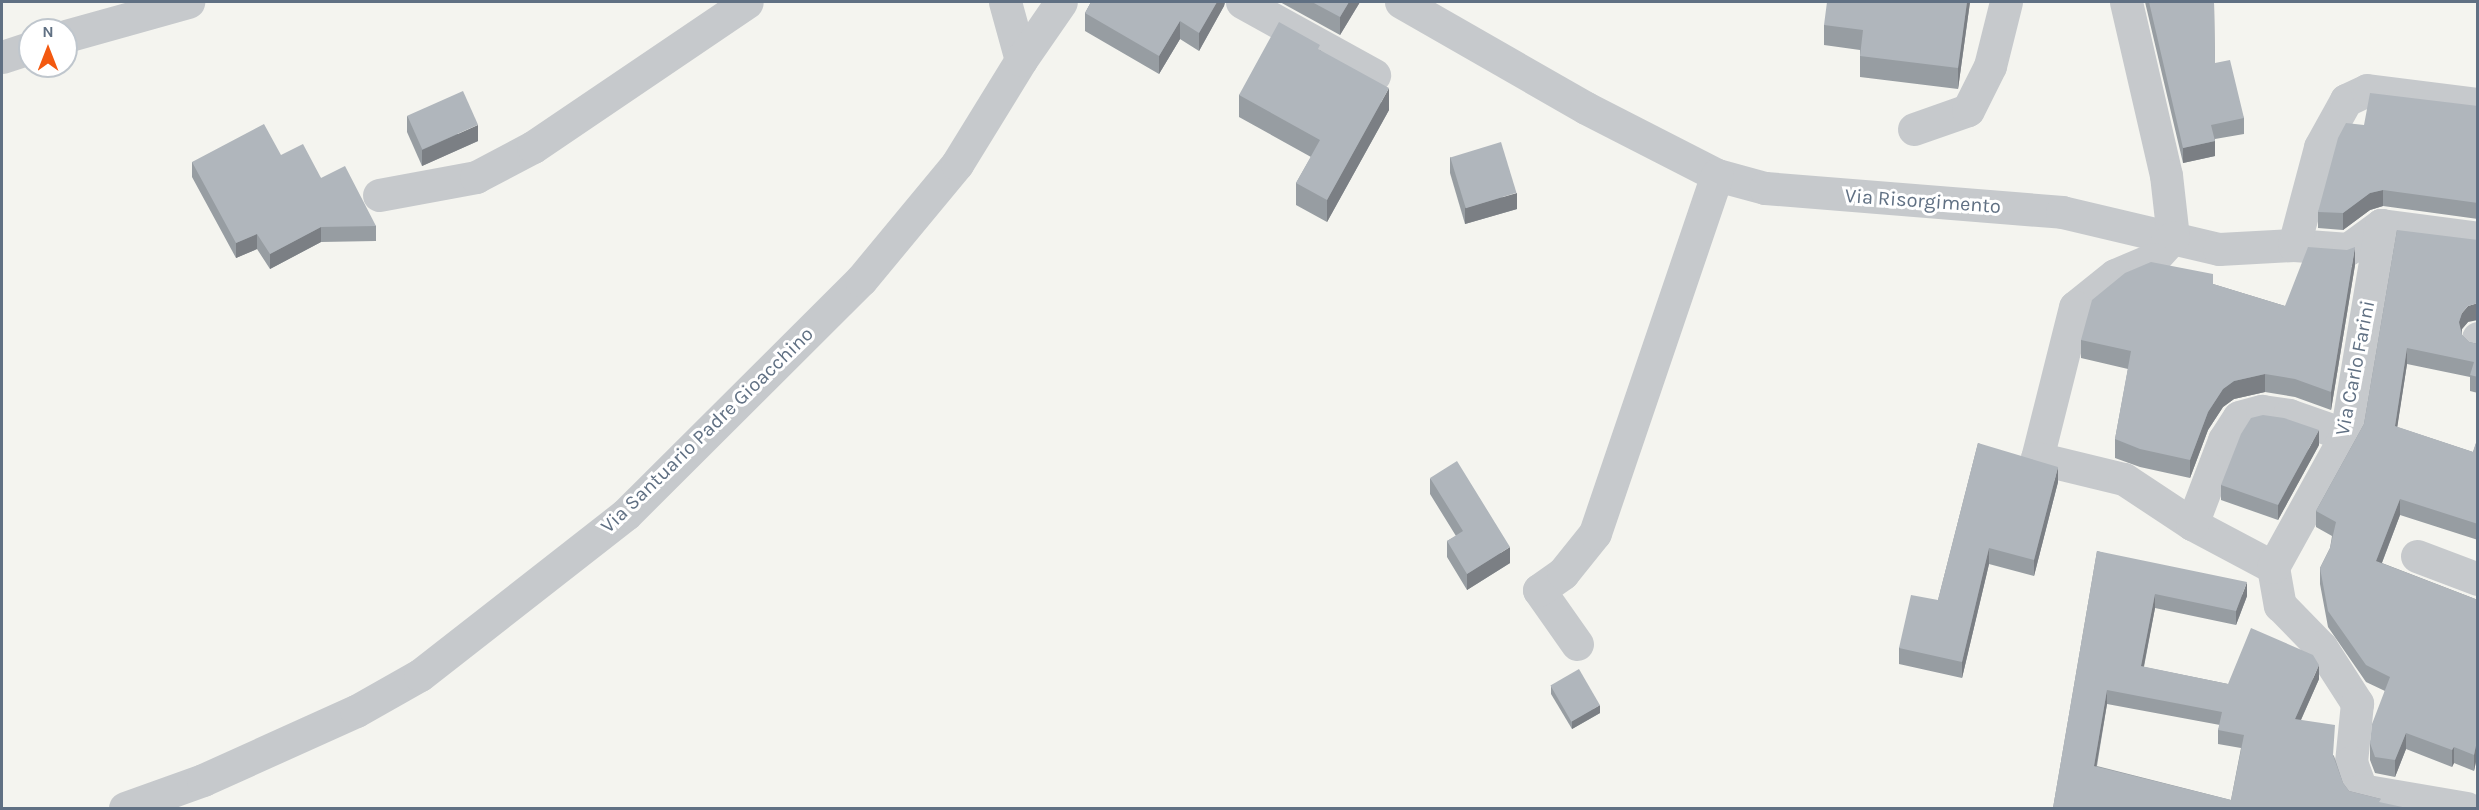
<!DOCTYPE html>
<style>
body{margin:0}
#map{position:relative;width:2479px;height:810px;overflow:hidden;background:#f4f4ef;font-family:Karla,sans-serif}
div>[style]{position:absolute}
.minor>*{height:33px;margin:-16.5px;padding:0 16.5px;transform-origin:16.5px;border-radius:16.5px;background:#c6c9cc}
.wall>*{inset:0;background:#979da2}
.shaded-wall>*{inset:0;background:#7b7f84}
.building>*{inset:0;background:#b0b6bc;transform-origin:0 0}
span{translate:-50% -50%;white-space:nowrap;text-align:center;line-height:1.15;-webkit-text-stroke:6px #fff;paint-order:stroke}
.street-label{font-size:20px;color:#607083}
.frame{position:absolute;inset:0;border:3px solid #607083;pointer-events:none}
.north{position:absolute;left:18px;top:18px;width:60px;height:60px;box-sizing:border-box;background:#fff;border:2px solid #bfc6cd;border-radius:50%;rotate:0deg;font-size:16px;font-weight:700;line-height:24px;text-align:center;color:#607083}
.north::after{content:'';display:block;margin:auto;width:21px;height:27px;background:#f35910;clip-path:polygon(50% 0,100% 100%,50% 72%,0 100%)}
</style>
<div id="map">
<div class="minor">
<div style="left:1005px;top:2px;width:60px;rotate:74.6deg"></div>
<div style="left:1242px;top:2px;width:151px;rotate:28.9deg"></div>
<div style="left:1401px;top:2px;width:213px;rotate:29.8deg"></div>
<div style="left:1586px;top:108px;width:147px;rotate:27.1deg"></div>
<div style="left:1717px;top:175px;width:50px;rotate:15.2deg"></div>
<div style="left:1765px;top:188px;width:298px;rotate:4.6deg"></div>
<div style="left:2062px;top:212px;width:161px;rotate:13.3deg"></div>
<div style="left:2219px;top:249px;width:75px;rotate:-3.1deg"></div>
<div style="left:2294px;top:245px;width:54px;rotate:4.2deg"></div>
<div style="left:2348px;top:249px;width:41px;rotate:-36deg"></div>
<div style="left:2381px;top:225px;width:98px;rotate:7.6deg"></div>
<div style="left:2126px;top:2px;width:178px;rotate:77deg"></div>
<div style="left:2166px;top:175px;width:62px;rotate:83.6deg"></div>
<div style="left:2173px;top:237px;width:30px;rotate:132deg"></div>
<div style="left:2153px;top:259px;width:41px;rotate:157.2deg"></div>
<div style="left:2115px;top:275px;width:51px;rotate:141.3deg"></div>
<div style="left:2075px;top:307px;width:156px;rotate:104.1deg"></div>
<div style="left:2037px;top:458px;width:89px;rotate:13.6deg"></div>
<div style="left:2124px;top:479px;width:82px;rotate:33.5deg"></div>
<div style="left:2192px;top:524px;width:92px;rotate:28deg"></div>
<div style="left:2273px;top:567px;width:39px;rotate:80deg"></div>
<div style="left:2280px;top:605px;width:59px;rotate:45.7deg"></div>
<div style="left:2321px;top:647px;width:67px;rotate:57.3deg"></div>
<div style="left:2357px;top:703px;width:59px;rotate:95.8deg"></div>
<div style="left:2351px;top:762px;width:30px;rotate:70deg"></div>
<div style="left:2361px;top:790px;width:107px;rotate:9.7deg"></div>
<div style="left:66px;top:36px;width:127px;rotate:-15.6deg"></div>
<div style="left:2px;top:57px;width:29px;rotate:-18deg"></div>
<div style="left:1914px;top:129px;width:57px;rotate:-19.4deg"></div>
<div style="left:1968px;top:110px;width:49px;rotate:-63.4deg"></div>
<div style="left:1990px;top:66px;width:66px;rotate:-76deg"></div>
<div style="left:379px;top:195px;width:99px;rotate:-10.5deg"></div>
<div style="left:476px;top:177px;width:64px;rotate:-27.8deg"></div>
<div style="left:533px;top:147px;width:258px;rotate:-34.1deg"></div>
<div style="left:2294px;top:245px;width:101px;rotate:-75.1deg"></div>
<div style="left:2320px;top:147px;width:54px;rotate:-61deg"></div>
<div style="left:2346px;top:100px;width:23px;rotate:-25deg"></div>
<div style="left:2367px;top:90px;width:112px;rotate:7.2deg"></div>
<div style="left:2478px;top:338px;width:4px;rotate:90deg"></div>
<div style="left:2192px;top:524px;width:90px;rotate:-69.1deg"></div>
<div style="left:2224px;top:440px;width:27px;rotate:-57deg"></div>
<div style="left:2239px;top:417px;width:24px;rotate:-15deg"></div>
<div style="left:2262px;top:411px;width:27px;rotate:8deg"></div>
<div style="left:2289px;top:415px;width:60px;rotate:19.3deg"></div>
<div style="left:2417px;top:556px;width:65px;rotate:20.7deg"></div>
<div style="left:2273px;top:567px;width:151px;rotate:-61.1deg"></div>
<div style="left:2346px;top:435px;width:213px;rotate:-80.5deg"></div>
<div style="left:1577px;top:644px;width:66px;rotate:-125.1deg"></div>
<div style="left:1539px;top:590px;width:29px;rotate:-35deg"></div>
<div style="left:1563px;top:573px;width:51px;rotate:-51.3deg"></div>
<div style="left:1595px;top:533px;width:378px;rotate:-71.2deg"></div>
<div style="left:125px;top:808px;width:83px;rotate:-19.7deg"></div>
<div style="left:203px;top:780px;width:168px;rotate:-24.3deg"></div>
<div style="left:356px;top:711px;width:73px;rotate:-29.4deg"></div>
<div style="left:420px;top:675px;width:261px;rotate:-38deg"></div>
<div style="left:626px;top:514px;width:332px;rotate:-44.9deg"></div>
<div style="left:861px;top:280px;width:151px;rotate:-50.4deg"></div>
<div style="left:957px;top:164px;width:122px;rotate:-58.4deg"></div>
<div style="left:1021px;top:60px;width:70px;rotate:-55.4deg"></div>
</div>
<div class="wall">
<div style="clip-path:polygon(1091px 2px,1225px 2px,1224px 6px,1199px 51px,1180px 39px,1159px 74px,1085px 31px,1085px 13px)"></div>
<div style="clip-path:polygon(1280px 2px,1360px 2px,1340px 35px)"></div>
<div style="clip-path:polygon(1970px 2px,1958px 89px,1860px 77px,1860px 50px,1824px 45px,1824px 25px)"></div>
<div style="clip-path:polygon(2145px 2px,2214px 2px,2215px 63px,2244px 118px,2244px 134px,2215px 139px,2215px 156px,2183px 163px)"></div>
<div style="clip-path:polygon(1320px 50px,1389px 110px,1327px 222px,1296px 205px,1296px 183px,1311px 157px,1239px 117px,1239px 95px)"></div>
<div style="clip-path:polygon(2478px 106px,2478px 219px,2383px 206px,2370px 210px,2343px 230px,2318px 228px,2318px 212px,2364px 125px)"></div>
<div style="clip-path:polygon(407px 116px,478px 141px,422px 166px,407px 132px)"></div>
<div style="clip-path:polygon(281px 155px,321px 178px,376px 226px,376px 241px,321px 242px,270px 269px,257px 249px,236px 258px,192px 177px,192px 162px)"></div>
<div style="clip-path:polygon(1450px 157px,1517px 209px,1465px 224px,1450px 173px)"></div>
<div style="clip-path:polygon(2397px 230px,2468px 322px,2462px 329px,2462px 335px,2469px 342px,2478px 344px,2478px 393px,2470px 391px,2470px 377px,2407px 364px,2397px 427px,2473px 452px,2478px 437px,2478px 540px,2400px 515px,2382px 563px,2478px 600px,2478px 752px,2474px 771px,2454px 763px,2452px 767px,2406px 749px,2395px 777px,2375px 773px,2370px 760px,2370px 743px,2385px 691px,2366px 682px,2328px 627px,2320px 584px,2320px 568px,2330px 548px,2332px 536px,2316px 527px,2316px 511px,2364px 424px)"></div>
<div style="clip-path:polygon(2355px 265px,2331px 410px,2295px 397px,2265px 392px,2234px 399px,2223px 407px,2208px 430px,2190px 478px,2140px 467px,2115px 458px,2115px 439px,2128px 369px,2081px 358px,2081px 340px,2213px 284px,2285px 306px)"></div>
<div style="clip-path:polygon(1978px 443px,2058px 482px,2034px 576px,1989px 564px,1962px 678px,1899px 664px,1899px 648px,1938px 600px)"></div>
<div style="clip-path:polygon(2319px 445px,2278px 520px,2221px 500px,2221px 485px)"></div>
<div style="clip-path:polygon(1430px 478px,1510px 563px,1467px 590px,1447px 557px,1447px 541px,1456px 536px,1430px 494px)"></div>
<div style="clip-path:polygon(evenodd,2097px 551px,2247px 596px,2236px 625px,2155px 608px,2144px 667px,2228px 684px,2319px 679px,2301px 720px,2334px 756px,2343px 783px,2349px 791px,2381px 799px,2053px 808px,2097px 551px,2107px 704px,2220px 725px,2218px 730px,2218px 744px,2241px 748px,2231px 800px,2097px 766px,2107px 704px)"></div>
<div style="clip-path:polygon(1551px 686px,1600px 713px,1572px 729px,1551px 694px)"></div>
</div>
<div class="shaded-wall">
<div style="clip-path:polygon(1217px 2px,1225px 2px,1224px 6px,1199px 51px,1199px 33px)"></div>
<div style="clip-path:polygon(1349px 2px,1360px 2px,1340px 35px,1340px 17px)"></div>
<div style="clip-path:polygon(1967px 2px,1970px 2px,1958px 89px,1958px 68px)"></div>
<div style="clip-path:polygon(1180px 21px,1180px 39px,1159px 74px,1159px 56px)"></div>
<div style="clip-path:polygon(1389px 88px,1389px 110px,1327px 222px,1327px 200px)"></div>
<div style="clip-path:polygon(478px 125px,478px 141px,422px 166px,422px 150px)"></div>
<div style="clip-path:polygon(2215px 141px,2215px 156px,2183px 163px,2183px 148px)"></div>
<div style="clip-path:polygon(2383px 190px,2383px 206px,2370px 210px,2343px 230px,2343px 213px,2370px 193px)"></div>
<div style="clip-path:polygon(1517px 193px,1517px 209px,1465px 224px,1465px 208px)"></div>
<div style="clip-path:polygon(321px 227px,321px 242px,270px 269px,270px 254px)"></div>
<div style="clip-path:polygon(257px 234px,257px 249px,236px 258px,236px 243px)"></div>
<div style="clip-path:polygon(2355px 247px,2355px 265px,2331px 410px,2331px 392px)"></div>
<div style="clip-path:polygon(2478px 303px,2478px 320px,2468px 322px,2462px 329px,2459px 338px,2459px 322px,2462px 313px,2468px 306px)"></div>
<div style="clip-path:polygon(2407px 348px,2407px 364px,2395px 442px,2395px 426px)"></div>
<div style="clip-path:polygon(2265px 374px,2265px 392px,2234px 399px,2223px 407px,2208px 430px,2190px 478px,2190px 460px,2208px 412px,2223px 389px,2234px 381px)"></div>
<div style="clip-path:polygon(2319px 430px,2319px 445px,2278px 520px,2278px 505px)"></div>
<div style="clip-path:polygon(2058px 467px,2058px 482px,2034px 576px,2034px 560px)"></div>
<div style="clip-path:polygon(2400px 499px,2400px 515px,2376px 578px,2376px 561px)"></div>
<div style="clip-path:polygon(1510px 547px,1510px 563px,1467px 590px,1467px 574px)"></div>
<div style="clip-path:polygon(1989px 548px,1989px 564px,1962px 678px,1962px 662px)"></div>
<div style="clip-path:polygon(2247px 582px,2247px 596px,2236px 625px,2236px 611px)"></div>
<div style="clip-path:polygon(2155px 594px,2155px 608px,2141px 680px,2141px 666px)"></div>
<div style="clip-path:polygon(2319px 665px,2319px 679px,2295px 733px,2295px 719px)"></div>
<div style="clip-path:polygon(2107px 690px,2107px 704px,2094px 779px,2094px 766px)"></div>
<div style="clip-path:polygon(1600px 705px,1600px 713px,1572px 729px,1572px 721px)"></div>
<div style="clip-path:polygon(2406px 733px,2406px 749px,2395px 777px,2395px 760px)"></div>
<div style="clip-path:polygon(2478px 736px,2478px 752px,2474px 771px,2474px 755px)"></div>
<div style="clip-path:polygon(2454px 747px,2454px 763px,2452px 767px,2452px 750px)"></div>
</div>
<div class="building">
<div style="clip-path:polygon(1091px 2px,1217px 2px,1199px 33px,1180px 21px,1159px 56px,1085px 13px)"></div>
<div style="clip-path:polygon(1312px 2px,1349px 2px,1340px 17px)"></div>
<div style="clip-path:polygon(1827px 2px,1967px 2px,1958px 68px,1860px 56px,1863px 30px,1824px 25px)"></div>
<div style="clip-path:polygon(2149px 2px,2214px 2px,2215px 63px,2230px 60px,2244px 118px,2211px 125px,2215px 141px,2183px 148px)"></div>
<div style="clip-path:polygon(1279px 22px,1320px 45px,1318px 49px,1389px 88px,1327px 200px,1296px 183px,1320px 140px,1239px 95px)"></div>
<div style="left:463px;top:91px;width:37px;height:61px;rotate:66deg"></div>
<div style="clip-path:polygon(2370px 93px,2478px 106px,2478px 203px,2383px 190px,2370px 193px,2343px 213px,2318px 212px,2338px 138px,2346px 123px,2364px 125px)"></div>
<div style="clip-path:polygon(264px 124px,281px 155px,303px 144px,321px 178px,345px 166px,376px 226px,321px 227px,270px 254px,257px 234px,236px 243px,192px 162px)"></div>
<div style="left:1501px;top:142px;width:53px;height:53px;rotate:73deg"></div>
<div style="clip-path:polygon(2397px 230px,2478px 240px,2478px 303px,2468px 306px,2462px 313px,2459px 322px,2462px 335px,2469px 342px,2478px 344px,2478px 377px,2470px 375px,2474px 362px,2407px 348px,2395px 426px,2473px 452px,2478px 437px,2478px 524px,2400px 499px,2376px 561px,2478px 600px,2478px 736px,2474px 755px,2454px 747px,2452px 750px,2406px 733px,2395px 760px,2375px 757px,2370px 743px,2372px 724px,2390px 677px,2366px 665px,2328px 611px,2320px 568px,2330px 548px,2336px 522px,2316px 511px,2364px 424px)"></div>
<div style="clip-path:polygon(2308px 247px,2347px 250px,2355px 247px,2331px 392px,2295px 379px,2265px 374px,2234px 381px,2223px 389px,2208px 412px,2190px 460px,2140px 449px,2115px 439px,2131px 351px,2081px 340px,2092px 300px,2125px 273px,2151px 262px,2213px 274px,2213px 284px,2285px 306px)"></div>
<div style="clip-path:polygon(2263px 415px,2284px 418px,2319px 430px,2278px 505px,2221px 485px,2241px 434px,2251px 418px)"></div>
<div style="clip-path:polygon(1978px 443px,2058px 467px,2034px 560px,1989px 548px,1962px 662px,1899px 648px,1911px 595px,1938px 600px)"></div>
<div style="clip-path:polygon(1457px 461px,1510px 547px,1467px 574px,1447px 541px,1463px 531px,1430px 478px)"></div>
<div style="clip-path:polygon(evenodd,2097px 551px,2247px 582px,2236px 611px,2155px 594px,2141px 666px,2228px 684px,2251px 628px,2313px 655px,2319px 665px,2295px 719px,2335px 725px,2333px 755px,2343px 783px,2349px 791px,2381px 799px,2379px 802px,2407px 808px,2053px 808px,2097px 551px,2107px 690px,2222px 712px,2218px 730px,2244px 735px,2231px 800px,2094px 766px,2107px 690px)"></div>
<div style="left:1579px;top:669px;width:42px;height:33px;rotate:60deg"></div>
</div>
<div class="street-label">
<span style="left:1923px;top:201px;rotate:4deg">Via Risorgimento</span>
<span style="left:2355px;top:368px;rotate:-79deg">Via Carlo Farini</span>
<span style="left:707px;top:430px;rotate:-44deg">Via Santuario Padre Gioacchino</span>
</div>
<div class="frame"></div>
<div class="north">N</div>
</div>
